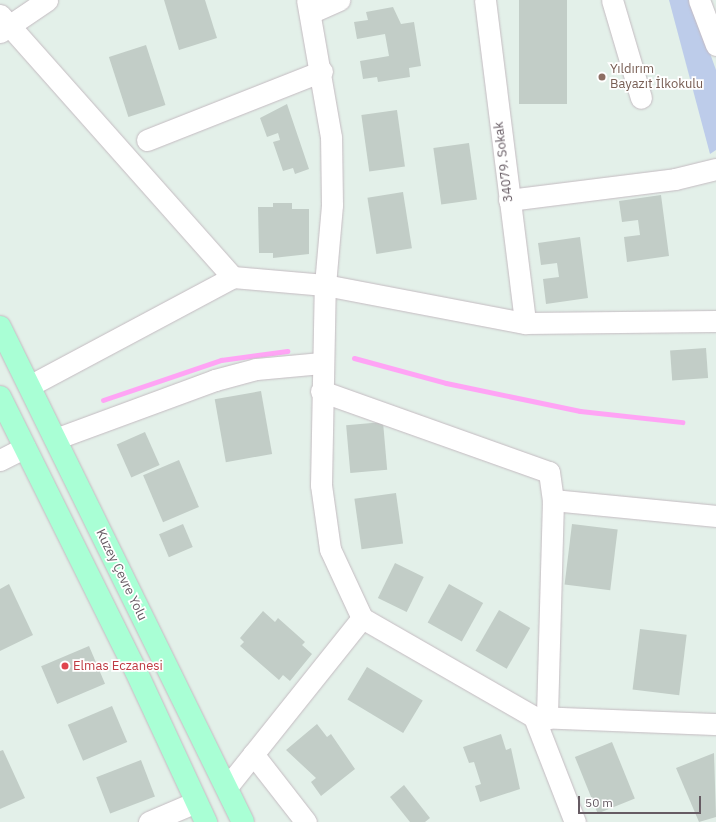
<!DOCTYPE html>
<meta charset="utf-8">
<style>
body{margin:0}
#map{position:relative;width:716px;height:822px;overflow:hidden;background:#e3f0e9;font-family:"IBM Plex Sans",sans-serif}
div>[style]{position:absolute}
.green>*{inset:0;background:#bdccea}
.stream>*{height:5px;margin:-2.5px;padding:0 2.5px;transform-origin:2.5px;border-radius:2.5px;background:#ffa4f5}
.building>*{inset:0;background:#c2cdc7;transform-origin:0 0}
.roads{filter:drop-shadow(0 0 1px #c4bbc1) drop-shadow(0 0 1px #c4bbc1)}
.minor>*{height:21px;margin:-10.5px;padding:0 10.5px;transform-origin:10.5px;border-radius:10.5px;background:#fff}
.major>*{height:22px;margin:-11px;padding:0 11px;transform-origin:11px;border-radius:11px;background:#a9ffd5}
.dots>*{width:11px;height:11px;translate:-50% -50%;box-sizing:border-box;border:2px solid #fff;border-radius:50%}
span{translate:-50% -50%;white-space:nowrap;text-align:center;line-height:1.15;-webkit-text-stroke:3.5px #fff;paint-order:stroke}
.education-label{font-size:13px;color:#785e54}
.left{translate:0 -50%;text-align:left}
.street-label{font-size:13px;color:#665b63}
.health-label{font-size:13px;color:#be3a42}
.scale{position:absolute;left:578px;top:796px;width:123px;height:18px;box-sizing:border-box;border:2px solid #665b63;border-top:0;padding-left:5px;font-size:12px;line-height:14px;white-space:nowrap;color:#665b63;-webkit-text-stroke:3px #fff;paint-order:stroke}
</style>
<div id="map">
<div class="green">
<div style="clip-path:polygon(669px 0,691px 0,716px 70px,716px 150px,710px 154px)"></div>
</div>
<div class="stream">
<div style="left:354px;top:358px;width:95px;rotate:15.2deg"></div>
<div style="left:446px;top:383px;width:137px;rotate:11.8deg"></div>
<div style="left:580px;top:411px;width:103px;rotate:6.2deg"></div>
<div style="left:103px;top:400px;width:125px;rotate:-18.7deg"></div>
<div style="left:221px;top:360px;width:67px;rotate:-7.8deg"></div>
</div>
<div class="building">
<div style="clip-path:polygon(164px 0,205px 0,217px 38px,179px 50px)"></div>
<div style="left:519px;top:0;width:48px;height:104px"></div>
<div style="clip-path:polygon(393px 7px,401px 24px,414px 22px,421px 66px,409px 68px,410px 77px,378px 82px,377px 77px,363px 79px,360px 61px,389px 56px,385px 34px,357px 39px,354px 22px,368px 20px,366px 12px)"></div>
<div style="left:146px;top:45px;width:63px;height:39px;rotate:72deg"></div>
<div style="clip-path:polygon(287px 104px,309px 169px,295px 174px,293px 168px,283px 171px,273px 142px,280px 140px,278px 133px,267px 137px,260px 118px)"></div>
<div style="left:397px;top:110px;width:57px;height:36px;rotate:82deg"></div>
<div style="left:469px;top:143px;width:57px;height:36px;rotate:82deg"></div>
<div style="left:403px;top:192px;width:57px;height:36px;rotate:81deg"></div>
<div style="clip-path:polygon(661px 195px,669px 256px,627px 262px,624px 237px,640px 235px,638px 220px,622px 222px,619px 201px)"></div>
<div style="clip-path:polygon(273px 203px,292px 203px,292px 209px,309px 209px,309px 254px,273px 258px,273px 253px,259px 253px,258px 207px,273px 207px)"></div>
<div style="clip-path:polygon(580px 237px,588px 298px,546px 304px,543px 279px,559px 277px,557px 263px,541px 265px,538px 243px)"></div>
<div style="left:706px;top:348px;width:30px;height:36px;rotate:86deg"></div>
<div style="left:261px;top:391px;width:64px;height:47px;rotate:80deg"></div>
<div style="left:383px;top:422px;width:48px;height:37px;rotate:85deg"></div>
<div style="left:145px;top:432px;width:36px;height:31px;rotate:66deg"></div>
<div style="left:179px;top:460px;width:51px;height:39px;rotate:67deg"></div>
<div style="left:396px;top:493px;width:51px;height:42px;rotate:82deg"></div>
<div style="left:183px;top:524px;width:25px;height:26px;rotate:67deg"></div>
<div style="left:572px;top:524px;width:46px;height:61px;rotate:7deg"></div>
<div style="left:395px;top:563px;width:32px;height:39px;rotate:26deg"></div>
<div style="clip-path:polygon(9px 584px,33px 635px,0 651px,0 589px)"></div>
<div style="left:449px;top:584px;width:39px;height:44px;rotate:29deg"></div>
<div style="left:499px;top:610px;width:36px;height:47px;rotate:30deg"></div>
<div style="clip-path:polygon(263px 611px,275px 622px,278px 618px,305px 642px,302px 645px,312px 654px,290px 681px,283px 675px,279px 680px,240px 646px,244px 642px,240px 638px)"></div>
<div style="left:640px;top:629px;width:47px;height:61px;rotate:7deg"></div>
<div style="left:89px;top:646px;width:41px;height:52px;rotate:67deg"></div>
<div style="left:367px;top:667px;width:65px;height:38px;rotate:31deg"></div>
<div style="left:112px;top:706px;width:39px;height:48px;rotate:67deg"></div>
<div style="clip-path:polygon(317px 724px,327px 737px,331px 734px,355px 769px,321px 796px,311px 782px,316px 778px,286px 750px)"></div>
<div style="clip-path:polygon(501px 734px,506px 750px,511px 748px,520px 789px,480px 802px,475px 786px,481px 784px,474px 762px,469px 763px,463px 747px)"></div>
<div style="left:612px;top:742px;width:61px;height:40px;rotate:68deg"></div>
<div style="clip-path:polygon(3px 750px,25px 798px,0 809px,0 751px)"></div>
<div style="clip-path:polygon(714px 753px,716px 817px,699px 822px,676px 768px)"></div>
<div style="left:141px;top:760px;width:39px;height:48px;rotate:69deg"></div>
<div style="clip-path:polygon(404px 785px,430px 818px,425px 822px,410px 822px,390px 797px)"></div>
</div>
<div class="roads">
<div class="minor">
<div style="left:485px;top:0;width:325px;rotate:82.9deg"></div>
<div style="left:612px;top:0;width:102px;rotate:73.5deg"></div>
<div style="left:699px;top:0;width:48px;rotate:69.3deg"></div>
<div style="left:310px;top:13px;width:32px;rotate:-24deg"></div>
<div style="left:0;top:15px;width:351px;rotate:48.4deg"></div>
<div style="left:0;top:32px;width:57px;rotate:-34.2deg"></div>
<div style="left:147px;top:140px;width:188px;rotate:-21.5deg"></div>
<div style="left:509px;top:200px;width:167px;rotate:-7.2deg"></div>
<div style="left:675px;top:179px;width:42px;rotate:-13.7deg"></div>
<div style="left:29px;top:386px;width:231px;rotate:-28.1deg"></div>
<div style="left:233px;top:277px;width:92px;rotate:5deg"></div>
<div style="left:325px;top:285px;width:204px;rotate:10.8deg"></div>
<div style="left:525px;top:323px;width:191px;rotate:-0.6deg"></div>
<div style="left:321px;top:391px;width:242px;rotate:19.6deg"></div>
<div style="left:549px;top:472px;width:28px;rotate:82deg"></div>
<div style="left:553px;top:500px;width:219px;rotate:91.6deg"></div>
<div style="left:55px;top:439px;width:171px;rotate:-20.2deg"></div>
<div style="left:215px;top:380px;width:42px;rotate:-15deg"></div>
<div style="left:256px;top:369px;width:66px;rotate:-5.2deg"></div>
<div style="left:0;top:460px;width:28px;rotate:-27deg"></div>
<div style="left:553px;top:500px;width:164px;rotate:5.6deg"></div>
<div style="left:362px;top:618px;width:198px;rotate:29.9deg"></div>
<div style="left:534px;top:717px;width:182px;rotate:2.2deg"></div>
<div style="left:534px;top:717px;width:113px;rotate:68.7deg"></div>
<div style="left:253px;top:754px;width:86px;rotate:52.1deg"></div>
<div style="left:227px;top:787px;width:216px;rotate:-51.4deg"></div>
<div style="left:362px;top:618px;width:76px;rotate:-114.9deg"></div>
<div style="left:330px;top:549px;width:65px;rotate:-98deg"></div>
<div style="left:321px;top:485px;width:200px;rotate:-88.9deg"></div>
<div style="left:325px;top:285px;width:80px;rotate:-85deg"></div>
<div style="left:332px;top:205px;width:68px;rotate:-90.8deg"></div>
<div style="left:331px;top:137px;width:139px;rotate:-99.9deg"></div>
<div style="left:149px;top:822px;width:51px;rotate:-23.1deg"></div>
</div>
<div class="major">
<div style="left:0;top:327px;width:551px;rotate:63.85deg"></div>
<div style="left:0;top:397px;width:304px;rotate:63.6deg"></div>
<div style="left:135px;top:669px;width:169px;rotate:65.1deg"></div>
</div>
</div>
<div class="dots">
<div style="left:602px;top:77px;background:#8d6e63"></div>
<div style="left:65px;top:666px;background:#e0444e"></div>
</div>
<div class="education-label">
<span class="left" style="left:610px;top:77px">Yıldırım<br>Bayazıt İlkokulu</span>
</div>
<div class="street-label">
<span style="left:504px;top:162px;rotate:-97deg">34079. Sokak</span>
<span style="left:121px;top:575px;rotate:64deg">Kuzey Çevre Yolu</span>
</div>
<div class="health-label">
<span class="left" style="left:73px;top:666px">Elmas Eczanesi</span>
</div>
<div class="scale">50 m</div>
</div>
